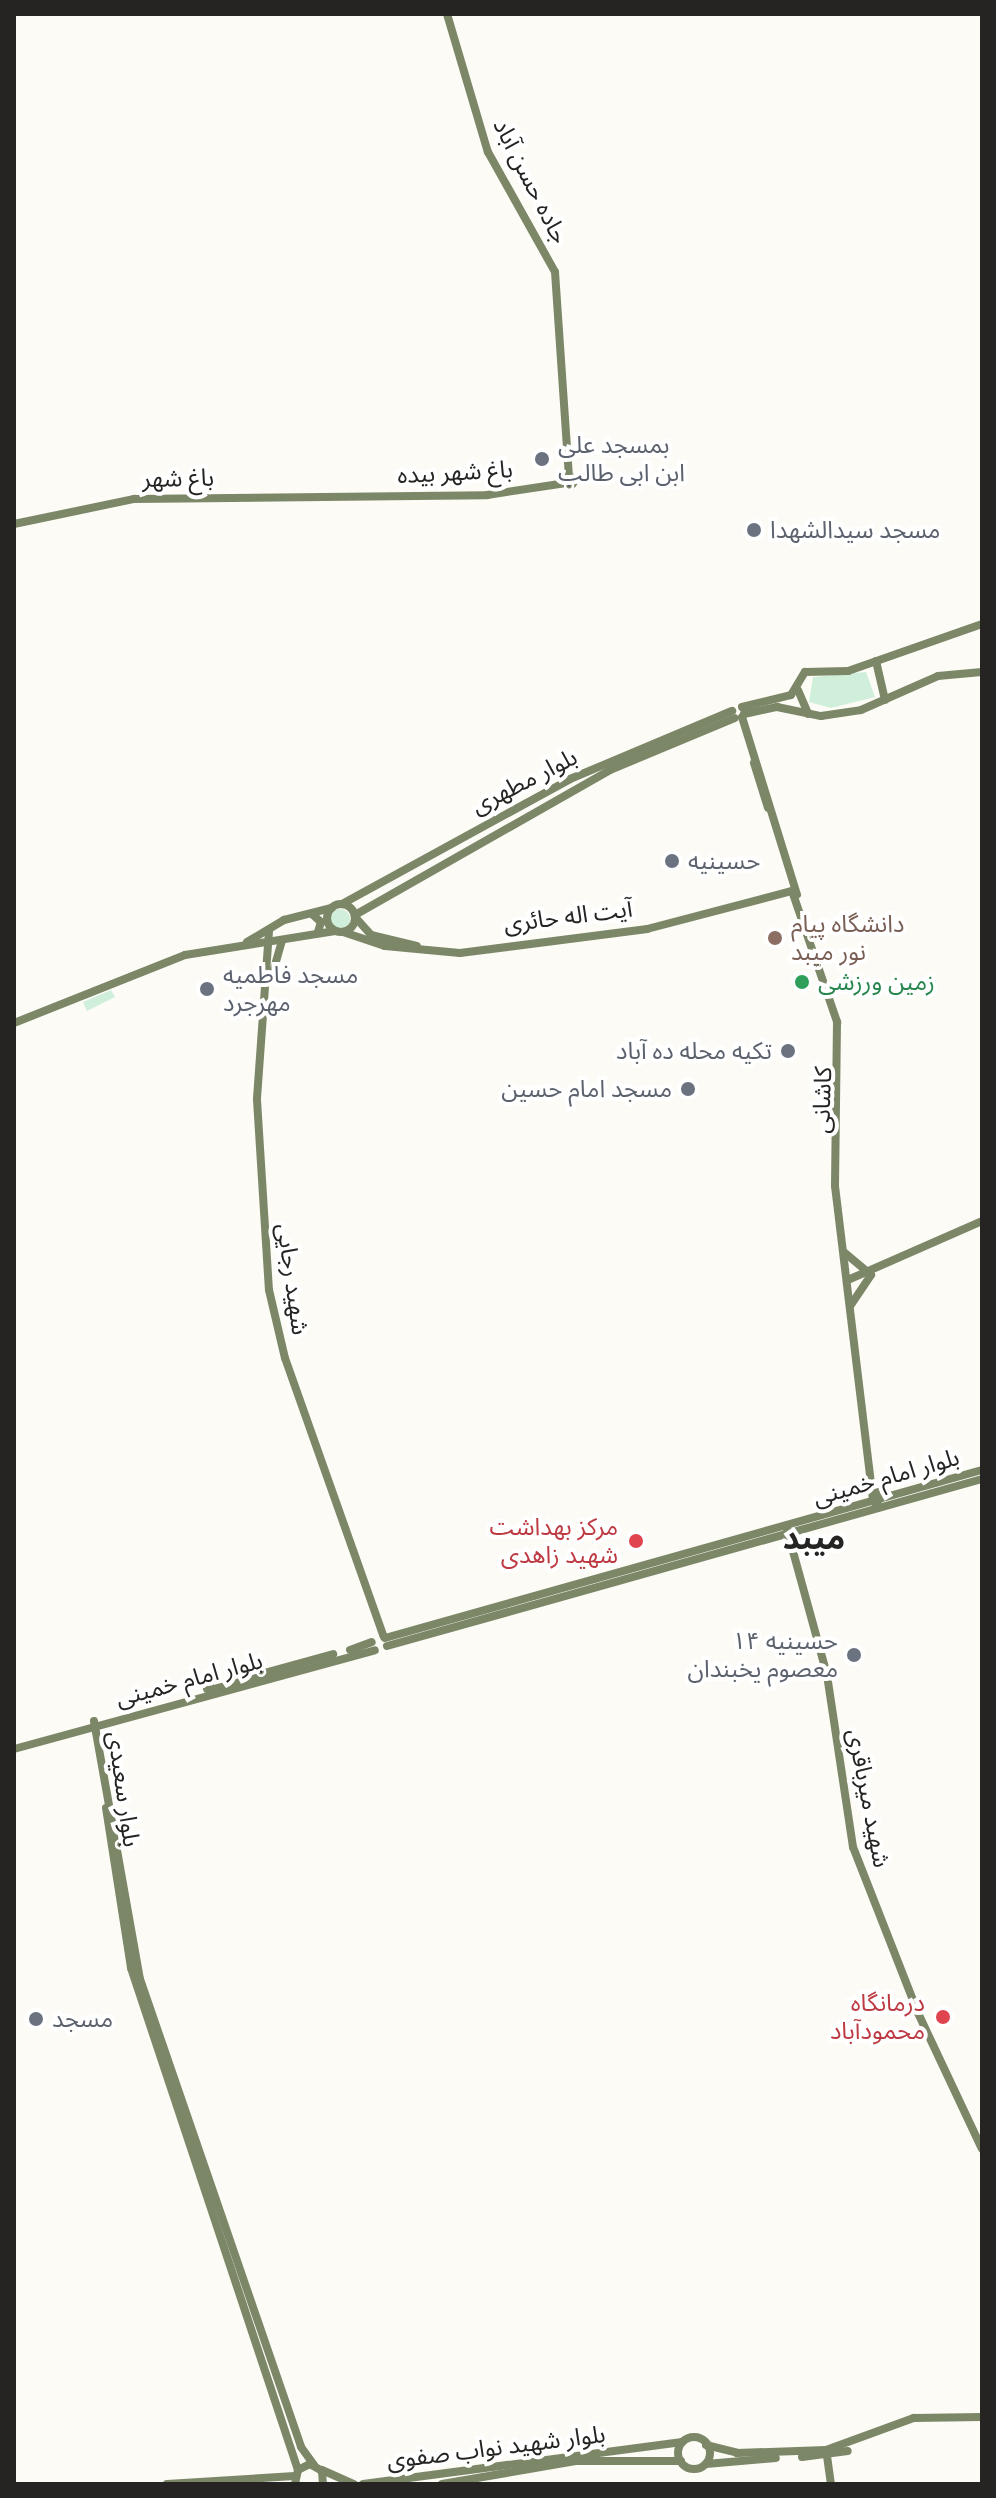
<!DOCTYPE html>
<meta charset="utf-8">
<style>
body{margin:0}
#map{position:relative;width:996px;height:2498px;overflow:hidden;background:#fcfbf5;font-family:"PT Serif","Noto Sans Arabic",serif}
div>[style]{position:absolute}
.green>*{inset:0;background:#d0efda}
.round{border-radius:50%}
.secondary>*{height:8px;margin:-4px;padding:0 4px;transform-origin:4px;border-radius:4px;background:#7c8768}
.secondary>.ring{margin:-4px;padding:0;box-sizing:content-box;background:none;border:8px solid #7c8768;border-radius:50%}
.dots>*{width:22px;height:22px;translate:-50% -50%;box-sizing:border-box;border:4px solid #fff;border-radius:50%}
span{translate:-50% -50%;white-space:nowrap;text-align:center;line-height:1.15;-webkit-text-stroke:8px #fff;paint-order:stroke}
.street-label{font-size:24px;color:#252422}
.worship-label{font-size:24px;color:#5b616d}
.left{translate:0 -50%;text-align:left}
.right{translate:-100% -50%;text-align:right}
.education-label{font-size:24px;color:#785e54}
.leisure-label{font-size:24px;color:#27864d}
.health-label{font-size:24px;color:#be3a42}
.district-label{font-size:32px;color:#252422;font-weight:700}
.frame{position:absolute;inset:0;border:16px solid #252422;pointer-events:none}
</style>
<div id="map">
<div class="green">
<div style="clip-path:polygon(866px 672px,875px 697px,831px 708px,809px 702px,813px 677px)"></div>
<div class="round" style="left:330px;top:909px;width:20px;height:20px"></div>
<div style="clip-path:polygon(111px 990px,115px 997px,87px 1011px,83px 1002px)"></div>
</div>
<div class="secondary">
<div style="left:447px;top:14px;width:144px;rotate:73.5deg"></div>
<div style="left:488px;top:152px;width:137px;rotate:60.8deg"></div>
<div style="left:555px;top:272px;width:205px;rotate:86.1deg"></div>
<div class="ring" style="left:566px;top:477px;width:0;height:0"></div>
<div style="left:14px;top:524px;width:123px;rotate:-11.8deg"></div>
<div style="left:134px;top:499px;width:353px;rotate:-0.6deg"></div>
<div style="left:487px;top:495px;width:80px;rotate:-8.6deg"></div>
<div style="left:876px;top:661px;width:40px;rotate:77deg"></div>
<div style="left:798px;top:690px;width:26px;rotate:67deg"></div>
<div style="left:742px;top:707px;width:50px;rotate:-13.8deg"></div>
<div style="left:791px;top:695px;width:27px;rotate:-59deg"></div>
<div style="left:805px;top:672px;width:43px;rotate:-1.3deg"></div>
<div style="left:848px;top:671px;width:142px;rotate:-19.3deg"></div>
<div style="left:744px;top:714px;width:34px;rotate:-12deg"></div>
<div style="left:777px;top:707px;width:45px;rotate:11.6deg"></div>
<div style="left:821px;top:716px;width:40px;rotate:-8.5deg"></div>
<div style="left:861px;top:710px;width:84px;rotate:-23.8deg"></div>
<div style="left:938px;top:676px;width:44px;rotate:-5.2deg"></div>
<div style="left:742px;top:717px;width:186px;rotate:72.8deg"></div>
<div style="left:754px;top:763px;width:47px;rotate:72.7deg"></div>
<div class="ring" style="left:327px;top:904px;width:20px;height:20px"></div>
<div style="left:342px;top:904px;width:260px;rotate:-28.7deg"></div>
<div style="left:570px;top:779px;width:176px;rotate:-22.8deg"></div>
<div style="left:312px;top:914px;width:12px;rotate:42deg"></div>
<div style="left:321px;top:922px;width:10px;rotate:107deg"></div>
<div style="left:355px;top:915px;width:293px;rotate:-29.6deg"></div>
<div style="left:610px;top:770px;width:135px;rotate:-22.6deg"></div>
<div style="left:355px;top:917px;width:24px;rotate:48deg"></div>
<div style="left:371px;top:935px;width:47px;rotate:13.4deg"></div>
<div style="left:269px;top:931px;width:169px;rotate:94.1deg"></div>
<div style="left:257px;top:1100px;width:190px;rotate:86.4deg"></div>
<div style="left:269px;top:1290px;width:70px;rotate:76.8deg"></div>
<div style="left:285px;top:1358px;width:296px;rotate:70.5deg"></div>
<div style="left:343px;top:932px;width:44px;rotate:18.4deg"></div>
<div style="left:385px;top:946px;width:75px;rotate:5.3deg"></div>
<div style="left:460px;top:953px;width:189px;rotate:-7.3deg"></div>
<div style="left:647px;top:929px;width:150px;rotate:-14.7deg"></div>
<div style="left:792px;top:891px;width:139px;rotate:71deg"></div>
<div style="left:837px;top:1022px;width:164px;rotate:90.7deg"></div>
<div style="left:835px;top:1186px;width:316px;rotate:83.1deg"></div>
<div style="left:247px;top:942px;width:43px;rotate:-30.7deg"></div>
<div style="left:284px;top:920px;width:49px;rotate:-14.3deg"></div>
<div style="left:273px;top:972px;width:32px;rotate:-74deg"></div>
<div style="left:14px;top:1023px;width:184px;rotate:-21.7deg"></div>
<div style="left:185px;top:955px;width:152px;rotate:-9.1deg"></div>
<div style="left:845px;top:1253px;width:34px;rotate:40deg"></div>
<div style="left:871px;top:1275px;width:37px;rotate:124deg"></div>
<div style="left:850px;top:1279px;width:144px;rotate:-23.7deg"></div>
<div style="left:873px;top:1500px;width:9px;rotate:58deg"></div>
<div style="left:878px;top:1508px;width:17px;rotate:-93deg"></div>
<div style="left:786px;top:1526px;width:155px;rotate:74.6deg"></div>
<div style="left:827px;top:1675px;width:174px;rotate:81.4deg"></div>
<div style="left:853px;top:1847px;width:178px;rotate:68.6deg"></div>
<div style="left:918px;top:2013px;width:150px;rotate:64.8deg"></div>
<div style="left:385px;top:1638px;width:620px;rotate:-15.72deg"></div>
<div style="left:387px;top:1646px;width:618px;rotate:-15.68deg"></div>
<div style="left:350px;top:1650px;width:23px;rotate:-20deg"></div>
<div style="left:207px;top:1689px;width:131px;rotate:-15.5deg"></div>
<div style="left:94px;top:1721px;width:262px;rotate:79.9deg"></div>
<div style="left:140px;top:1979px;width:495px;rotate:71deg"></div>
<div style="left:301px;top:2447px;width:22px;rotate:54deg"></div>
<div style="left:14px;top:1749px;width:374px;rotate:-15.3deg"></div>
<div style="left:106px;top:1808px;width:162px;rotate:81.1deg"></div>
<div style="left:131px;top:1968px;width:529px;rotate:71.6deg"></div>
<div class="ring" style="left:678px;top:2437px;width:24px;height:24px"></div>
<div style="left:706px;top:2445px;width:32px;rotate:14deg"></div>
<div style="left:737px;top:2453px;width:89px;rotate:-1.9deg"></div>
<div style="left:826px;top:2450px;width:94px;rotate:-20deg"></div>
<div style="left:914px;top:2418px;width:68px;rotate:-0.8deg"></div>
<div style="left:827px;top:2456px;width:28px;rotate:82deg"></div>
<div style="left:802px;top:2457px;width:46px;rotate:-7.4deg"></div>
<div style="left:706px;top:2464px;width:70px;rotate:-4.9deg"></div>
<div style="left:322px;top:2470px;width:35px;rotate:24deg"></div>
<div style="left:167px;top:2484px;width:128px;rotate:-3.6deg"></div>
<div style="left:295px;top:2484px;width:14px;rotate:-78deg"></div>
<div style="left:298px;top:2470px;width:13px;rotate:-27deg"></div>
<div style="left:310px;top:2464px;width:14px;rotate:30deg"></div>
<div style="left:322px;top:2471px;width:13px;rotate:86deg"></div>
<div style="left:363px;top:2484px;width:322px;rotate:-7.5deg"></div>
<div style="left:442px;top:2484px;width:137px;rotate:-9.7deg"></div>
<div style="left:577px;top:2461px;width:104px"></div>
</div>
<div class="dots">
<div style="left:542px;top:459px;background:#6b7280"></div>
<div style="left:754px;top:530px;background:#6b7280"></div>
<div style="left:672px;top:861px;background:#6b7280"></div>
<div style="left:775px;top:938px;background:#8d6e63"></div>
<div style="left:802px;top:982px;background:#2e9e5b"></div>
<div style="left:207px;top:989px;background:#6b7280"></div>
<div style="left:788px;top:1051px;background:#6b7280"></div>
<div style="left:688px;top:1089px;background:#6b7280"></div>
<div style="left:636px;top:1541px;background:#e0444e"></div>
<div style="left:854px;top:1655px;background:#6b7280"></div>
<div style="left:943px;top:2017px;background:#e0444e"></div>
<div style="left:36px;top:2019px;background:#6b7280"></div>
</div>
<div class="street-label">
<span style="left:531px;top:181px;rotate:63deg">جاده حسن آباد</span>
<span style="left:455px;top:472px;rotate:-3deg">باغ شهر بیده</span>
<span style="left:178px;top:478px;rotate:-1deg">باغ شهر</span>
<span style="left:524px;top:781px;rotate:-27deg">بلوار مطهری</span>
<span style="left:568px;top:916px;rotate:-7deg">آیت اله حائری</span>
<span style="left:822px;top:1100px;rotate:-88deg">کاشانی</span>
<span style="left:293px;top:1279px;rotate:82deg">شهید رجایی</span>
<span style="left:886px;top:1477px;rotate:-16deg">بلوار امام خمینی</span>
<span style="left:189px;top:1679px;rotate:-15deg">بلوار امام خمینی</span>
<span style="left:124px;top:1789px;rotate:82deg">بلوار سعیدی</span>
<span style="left:869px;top:1798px;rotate:79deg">شهید میرباقری</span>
<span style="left:496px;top:2447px;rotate:-7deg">بلوار شهید نواب صفوی</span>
</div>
<div class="worship-label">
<span class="left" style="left:558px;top:459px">بمسجد علی<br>ابن ابی طالب</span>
<span class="left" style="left:770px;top:530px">مسجد سیدالشهدا</span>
<span class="left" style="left:688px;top:861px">حسینیه</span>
<span class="left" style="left:223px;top:989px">مسجد فاطمیه<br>مهرجرد</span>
<span class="right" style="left:772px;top:1051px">تکیه محله ده آباد</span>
<span class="right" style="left:672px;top:1089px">مسجد امام حسین</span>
<span class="right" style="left:838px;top:1655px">حسینیه ۱۴<br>معصوم یخبندان</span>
<span class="left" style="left:52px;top:2019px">مسجد</span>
</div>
<div class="education-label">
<span class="left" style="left:791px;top:938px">دانشگاه پیام<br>نور میبد</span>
</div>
<div class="leisure-label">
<span class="left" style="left:818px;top:982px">زمین ورزشی</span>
</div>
<div class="health-label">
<span class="right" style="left:618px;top:1541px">مرکز بهداشت<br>شهید زاهدی</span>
<span class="right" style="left:925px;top:2017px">درمانگاه<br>محمودآباد</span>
</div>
<div class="district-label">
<span style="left:814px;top:1537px">میبد</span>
</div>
<div class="frame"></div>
</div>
